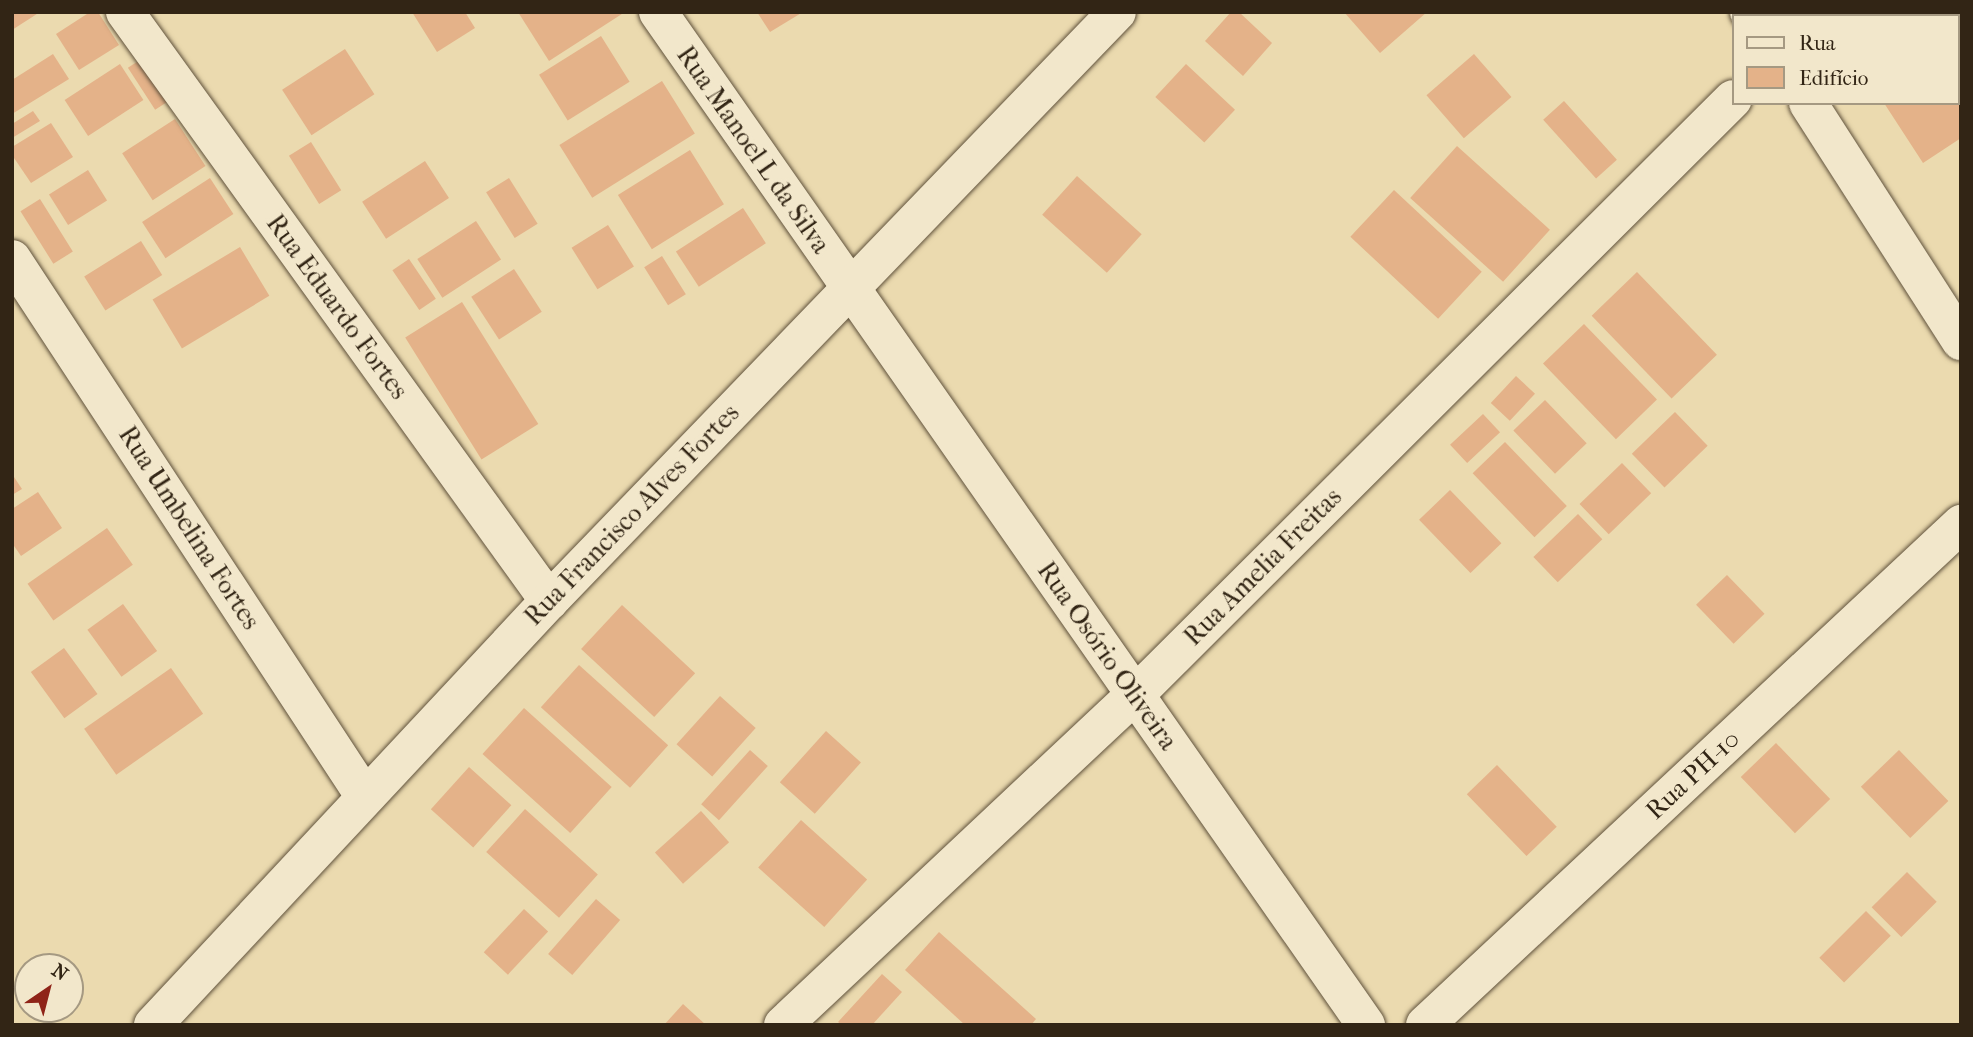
<!DOCTYPE html>
<meta charset="utf-8">
<style>
body{margin:0}
#map{position:relative;width:1973px;height:1037px;overflow:hidden;background:#ebdaaf;font-family:"IM FELL French Canon",serif}
div>[style]{position:absolute}
.building>*{inset:0;background:#e4b289;transform-origin:0 0}
.roads{filter:drop-shadow(0 0 2px #60523c) drop-shadow(0 0 2px #60523c)}
.minor>*{height:38px;margin:-19px;padding:0 19px;transform-origin:19px;border-radius:19px;background:#f2e7cb}
span{translate:-50% -50%;white-space:nowrap;text-align:center;line-height:1.15;-webkit-text-stroke:7px #f2e7cb;paint-order:stroke}
.street-label{font-size:26px;color:#322515}
.frame{position:absolute;inset:0;border:14px solid #322515;pointer-events:none}
.legend{position:absolute;left:1732px;top:14px;width:228px;height:91px;box-sizing:border-box;background:#f2e7cb;border:2px solid #a59982;margin:0;padding:9px 12px;list-style:none;font-size:21px;color:#322515}
.legend li{display:flex;align-items:center;gap:14px;height:35px}
.legend b{width:35px;border:2px solid #a59982}
.north{position:absolute;left:14px;top:953px;width:70px;height:70px;box-sizing:border-box;background:#f2e7cb;border:2px solid #a59982;border-radius:50%;rotate:35deg;font-size:19px;font-weight:700;line-height:28px;text-align:center;color:#322515}
.north::after{content:'';display:block;margin:auto;width:24px;height:32px;background:#8f2418;clip-path:polygon(50% 0,100% 100%,50% 72%,0 100%)}
</style>
<div id="map">
<div class="building">
<div style="clip-path:polygon(12px 12px,40px 12px,12px 30px)"></div>
<div style="clip-path:polygon(90px 12px,98px 12px,119px 45px,79px 70px,56px 34px)"></div>
<div style="clip-path:polygon(412px 12px,465px 12px,475px 28px,437px 52px)"></div>
<div style="clip-path:polygon(518px 12px,625px 12px,549px 61px)"></div>
<div style="clip-path:polygon(757px 12px,803px 12px,770px 32px)"></div>
<div style="clip-path:polygon(1231px 12px,1239px 12px,1272px 43px,1243px 76px,1205px 41px)"></div>
<div style="clip-path:polygon(1344px 12px,1427px 12px,1380px 53px)"></div>
<div style="clip-path:polygon(1824px 12px,1867px 12px,1862px 16px)"></div>
<div style="left:601px;top:36px;width:54px;height:73px;rotate:58deg"></div>
<div style="clip-path:polygon(1961px 47px,1961px 138px,1923px 163px,1884px 103px,1957px 103px)"></div>
<div style="left:345px;top:49px;width:54px;height:75px;rotate:57deg"></div>
<div style="clip-path:polygon(53px 54px,69px 79px,12px 114px,12px 80px)"></div>
<div style="left:1474px;top:54px;width:57px;height:63px;rotate:49deg"></div>
<div style="left:143px;top:58px;width:50px;height:18px;rotate:57deg"></div>
<div style="left:120px;top:64px;width:43px;height:66px;rotate:57deg"></div>
<div style="left:1186px;top:64px;width:67px;height:45px;rotate:43deg"></div>
<div style="left:662px;top:81px;width:62px;height:121px;rotate:58deg"></div>
<div style="left:1564px;top:101px;width:79px;height:28px;rotate:48deg"></div>
<div style="clip-path:polygon(33px 111px,40px 121px,12px 138px,12px 124px)"></div>
<div style="left:175px;top:119px;width:56px;height:63px;rotate:57deg"></div>
<div style="clip-path:polygon(51px 123px,73px 157px,31px 183px,12px 155px,12px 147px)"></div>
<div style="left:311px;top:142px;width:57px;height:26px;rotate:58deg"></div>
<div style="left:1457px;top:146px;width:125px;height:70px;rotate:42deg"></div>
<div style="left:690px;top:150px;width:64px;height:85px;rotate:58deg"></div>
<div style="left:425px;top:161px;width:44px;height:75px;rotate:57deg"></div>
<div style="left:88px;top:170px;width:36px;height:46px;rotate:58deg"></div>
<div style="left:1077px;top:176px;width:87px;height:52px;rotate:42deg"></div>
<div style="left:210px;top:178px;width:43px;height:81px;rotate:57deg"></div>
<div style="left:509px;top:178px;width:54px;height:27px;rotate:58deg"></div>
<div style="left:1394px;top:190px;width:120px;height:64px;rotate:43deg"></div>
<div style="left:40px;top:199px;width:62px;height:23px;rotate:58deg"></div>
<div style="left:743px;top:208px;width:42px;height:80px;rotate:57deg"></div>
<div style="left:476px;top:221px;width:46px;height:70px;rotate:57deg"></div>
<div style="left:608px;top:225px;width:49px;height:43px;rotate:58deg"></div>
<div style="left:141px;top:241px;width:40px;height:67px;rotate:58deg"></div>
<div style="left:240px;top:247px;width:57px;height:102px;rotate:59deg"></div>
<div style="left:662px;top:256px;width:45px;height:21px;rotate:58deg"></div>
<div style="left:409px;top:259px;width:48px;height:20px;rotate:56deg"></div>
<div style="left:514px;top:269px;width:51px;height:51px;rotate:57deg"></div>
<div style="left:1637px;top:272px;width:115px;height:63px;rotate:46deg"></div>
<div style="left:462px;top:302px;width:144px;height:67px;rotate:58deg"></div>
<div style="left:1584px;top:324px;width:105px;height:57px;rotate:46deg"></div>
<div style="left:1516px;top:376px;width:26px;height:37px;rotate:43deg"></div>
<div style="left:1545px;top:400px;width:60px;height:44px;rotate:46deg"></div>
<div style="left:1675px;top:412px;width:47px;height:60px;rotate:46deg"></div>
<div style="left:1483px;top:414px;width:25px;height:45px;rotate:47deg"></div>
<div style="left:1505px;top:442px;width:89px;height:45px;rotate:46deg"></div>
<div style="left:1622px;top:463px;width:42px;height:59px;rotate:46deg"></div>
<div style="clip-path:polygon(12px 474px,22px 489px,12px 495px)"></div>
<div style="left:1450px;top:490px;width:74px;height:43px;rotate:46deg"></div>
<div style="clip-path:polygon(38px 492px,62px 528px,21px 556px,12px 543px,12px 509px)"></div>
<div style="left:1578px;top:514px;width:35px;height:62px;rotate:46deg"></div>
<div style="left:107px;top:528px;width:45px;height:97px;rotate:55deg"></div>
<div style="left:1727px;top:575px;width:54px;height:43px;rotate:46deg"></div>
<div style="left:123px;top:604px;width:58px;height:44px;rotate:54deg"></div>
<div style="left:622px;top:605px;width:100px;height:60px;rotate:43deg"></div>
<div style="left:64px;top:648px;width:57px;height:41px;rotate:54deg"></div>
<div style="left:579px;top:665px;width:120px;height:57px;rotate:42deg"></div>
<div style="left:171px;top:668px;width:56px;height:106px;rotate:55deg"></div>
<div style="left:720px;top:696px;width:48px;height:65px;rotate:42deg"></div>
<div style="left:524px;top:708px;width:118px;height:62px;rotate:42deg"></div>
<div style="left:826px;top:731px;width:47px;height:69px;rotate:42deg"></div>
<div style="left:1776px;top:743px;width:78px;height:49px;rotate:46deg"></div>
<div style="left:750px;top:750px;width:24px;height:73px;rotate:42deg"></div>
<div style="left:1899px;top:750px;width:71px;height:53px;rotate:46deg"></div>
<div style="left:1497px;top:765px;width:86px;height:42px;rotate:46deg"></div>
<div style="left:469px;top:767px;width:57px;height:57px;rotate:42deg"></div>
<div style="left:525px;top:809px;width:98px;height:58px;rotate:42deg"></div>
<div style="left:701px;top:811px;width:42px;height:62px;rotate:48deg"></div>
<div style="left:801px;top:820px;width:89px;height:64px;rotate:42deg"></div>
<div style="left:1907px;top:872px;width:42px;height:50px;rotate:45deg"></div>
<div style="left:596px;top:899px;width:32px;height:73px;rotate:41deg"></div>
<div style="left:524px;top:909px;width:33px;height:59px;rotate:43deg"></div>
<div style="left:1866px;top:911px;width:35px;height:66px;rotate:45deg"></div>
<div style="clip-path:polygon(939px 932px,1036px 1019px,1031px 1025px,965px 1025px,905px 970px)"></div>
<div style="clip-path:polygon(882px 974px,902px 992px,872px 1025px,842px 1025px,838px 1022px)"></div>
<div style="clip-path:polygon(683px 1004px,706px 1025px,664px 1025px)"></div>
</div>
<div class="roads">
<div class="minor">
<div style="left:125px;top:12px;width:726px;rotate:54.25deg"></div>
<div style="left:658px;top:12px;width:1236px;rotate:55.05deg"></div>
<div style="left:1749px;top:12px;width:5px;rotate:53deg"></div>
<div style="left:1808px;top:103px;width:283px;rotate:57.3deg"></div>
<div style="left:12px;top:259px;width:643px;rotate:56.73deg"></div>
<div style="left:153px;top:1025px;width:580px;rotate:-46.96deg"></div>
<div style="left:549px;top:601px;width:818px;rotate:-46.04deg"></div>
<div style="left:783px;top:1025px;width:482px;rotate:-43.2deg"></div>
<div style="left:1135px;top:695px;width:844px;rotate:-44.9deg"></div>
<div style="left:1425px;top:1025px;width:734px;rotate:-43.07deg"></div>
</div>
</div>
<div class="street-label">
<span style="left:753px;top:150px;rotate:55deg">Rua Manoel L da Silva</span>
<span style="left:337px;top:307px;rotate:54deg">Rua Eduardo Fortes</span>
<span style="left:632px;top:515px;rotate:-46deg">Rua Francisco Alves Fortes</span>
<span style="left:189px;top:528px;rotate:57deg">Rua Umbelina Fortes</span>
<span style="left:1263px;top:567px;rotate:-45deg">Rua Amelia Freitas</span>
<span style="left:1107px;top:656px;rotate:55deg">Rua Osório Oliveira</span>
<span style="left:1693px;top:775px;rotate:-43deg">Rua PH-10</span>
</div>
<div class="frame"></div>
<ul class="legend">
<li><b style="height:9px;background:#f2e7cb"></b>Rua</li>
<li><b style="height:19px;background:#e4b289"></b>Edifício</li>
</ul>
<div class="north">N</div>
</div>
